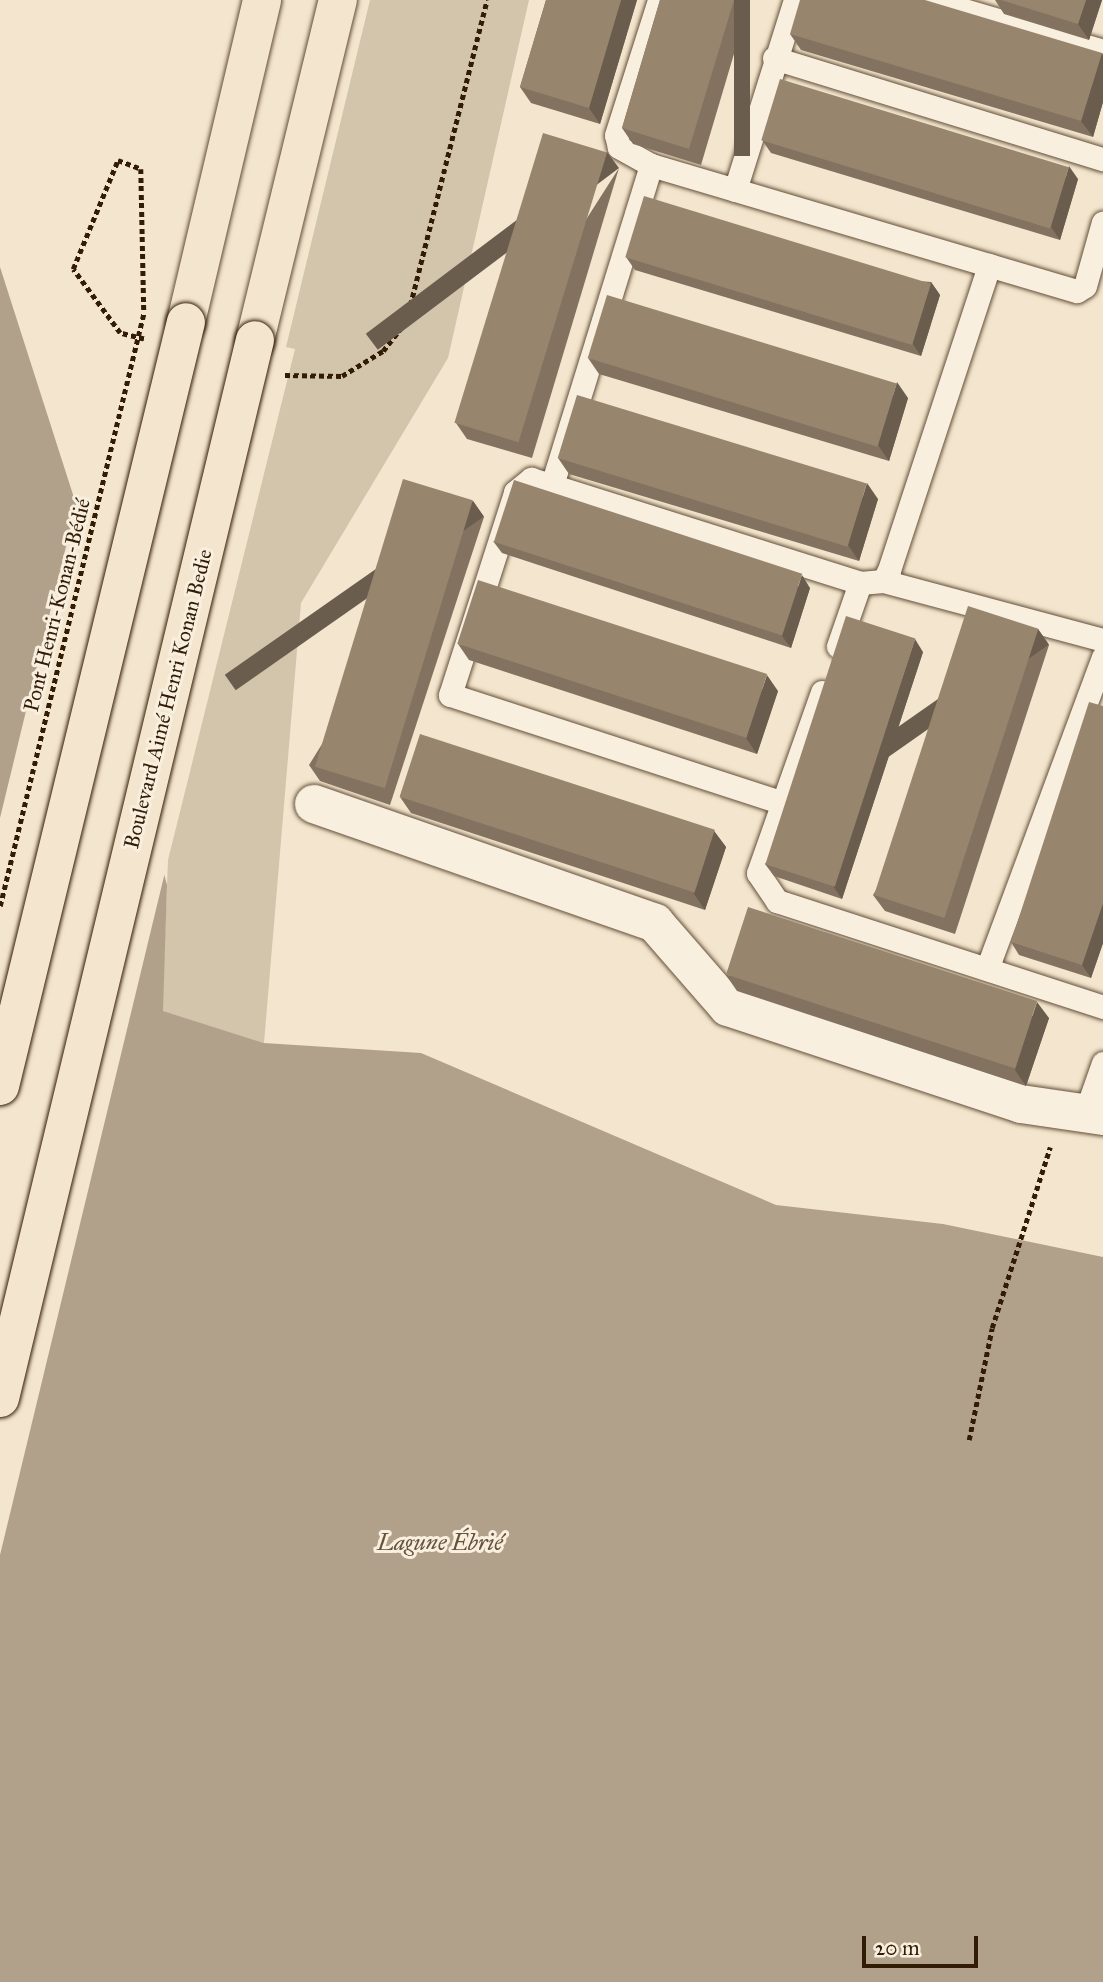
<!DOCTYPE html>
<meta charset="utf-8">
<style>
body{margin:0}
#map{position:relative;width:1103px;height:1982px;overflow:hidden;background:#f4e6ce;font-family:"IM FELL Great Primer",serif}
div>[style]{position:absolute}
.green>*{inset:0;background:#d3c4ac}
.water>*{inset:0;background:#b2a18a}
.pier>*{inset:0;background:#f4e6ce}
.path>*{height:4.5px;margin-top:-2.25px;transform-origin:0;background:repeating-linear-gradient(90deg,#331c06 0 5px,transparent 0 8.5px)}
.roads{filter:drop-shadow(0 0 2px #634e38) drop-shadow(0 0 2px #634e38)}
.lane>*{height:23px;margin:-11.5px;padding:0 11.5px;transform-origin:11.5px;border-radius:11.5px;background:#f8efdf}
.street>*{height:38px;margin:-19px;padding:0 19px;transform-origin:19px;border-radius:19px;background:#f8efdf}
.highway>*{height:38px;margin:-19px;padding:0 19px;transform-origin:19px;border-radius:19px;background:#f4e6ce}
.path-bridge>*{height:4.5px;margin-top:-2.25px;transform-origin:0;background:repeating-linear-gradient(90deg,#331c06 0 5px,transparent 0 8.5px)}
.bridges{filter:drop-shadow(0 0 2px #331c06) drop-shadow(0 0 2px #331c06)}
.highway-bridge>*{height:38px;margin:-19px;padding:0 19px;transform-origin:19px;border-radius:19px;background:#f4e6ce}
.wall>*{inset:0;background:#82725f}
.shaded-wall>*{inset:0;background:#6a5d4d;transform-origin:0 0}
.building>*{inset:0;background:#97856e;transform-origin:0 0}
span{translate:-50% -50%;white-space:nowrap;text-align:center;line-height:1.15;-webkit-text-stroke:6px #f8efdf;paint-order:stroke}
.street-label{font-size:21px;color:#331c06}
.water-label{font-size:23px;color:#66513b;font-style:italic}
.scale{position:absolute;left:862px;top:1936px;width:116px;height:32px;box-sizing:border-box;border:4px solid #331c06;border-top:0;padding-left:9px;font-size:21px;line-height:24px;white-space:nowrap;color:#331c06;-webkit-text-stroke:5px #f8efdf;paint-order:stroke}
</style>
<div id="map">
<div class="green">
<div style="clip-path:polygon(370px 0,529px 0,448px 358px,301px 603px,264px 1043px,162px 1011px,168px 860px,295px 349px,286px 347px)"></div>
</div>
<div class="water">
<div style="clip-path:polygon(0 267px,76px 504px,71px 526px,167px 885px,163px 1011px,264px 1043px,421px 1053px,776px 1205px,943px 1224px,1103px 1257px,1103px 1982px,0 1982px)"></div>
</div>
<div class="pier">
<div style="clip-path:polygon(78px 497px,74px 526px,166px 868px,0 1555px,0 818px)"></div>
</div>
<div class="path">
<div style="left:144px;top:339px;width:25px;rotate:-166deg"></div>
<div style="left:120px;top:333px;width:79px;rotate:-126.3deg"></div>
<div style="left:73px;top:269px;width:118px;rotate:-67.6deg"></div>
<div style="left:118px;top:160px;width:25px;rotate:21deg"></div>
<div style="left:141px;top:169px;width:143px;rotate:88.8deg"></div>
<div style="left:285px;top:375px;width:57px;rotate:1deg"></div>
<div style="left:342px;top:376px;width:48px;rotate:-31.4deg"></div>
<div style="left:383px;top:351px;width:37px;rotate:-52deg"></div>
<div style="left:406px;top:322px;width:332px;rotate:-75.9deg"></div>
<div style="left:969px;top:1440px;width:114px;rotate:-78.4deg"></div>
<div style="left:992px;top:1328px;width:190px;rotate:-72.2deg"></div>
</div>
<div class="roads">
<div class="lane">
<div style="left:930px;top:0;width:180px;rotate:16.4deg"></div>
<div style="left:774px;top:58px;width:344px;rotate:17.1deg"></div>
<div style="left:651px;top:165px;width:37px;rotate:-151deg"></div>
<div style="left:619px;top:147px;width:12px;rotate:-104deg"></div>
<div style="left:616px;top:135px;width:142px;rotate:-72.3deg"></div>
<div style="left:735px;top:190px;width:199px;rotate:-72.5deg"></div>
<div style="left:552px;top:485px;width:335px;rotate:-72.8deg"></div>
<div style="left:651px;top:165px;width:444px;rotate:16.5deg"></div>
<div style="left:1077px;top:291px;width:9px;rotate:-32deg"></div>
<div style="left:1085px;top:286px;width:66px;rotate:-74.3deg"></div>
<div style="left:883px;top:581px;width:228px;rotate:15deg"></div>
<div style="left:860px;top:583px;width:23px;rotate:-5deg"></div>
<div style="left:883px;top:581px;width:13px;rotate:-61deg"></div>
<div style="left:889px;top:570px;width:321px;rotate:-71.8deg"></div>
<div style="left:822px;top:692px;width:192px;rotate:109.5deg"></div>
<div style="left:758px;top:873px;width:34px;rotate:56deg"></div>
<div style="left:777px;top:901px;width:343px;rotate:18deg"></div>
<div style="left:783px;top:803px;width:350px;rotate:-162deg"></div>
<div style="left:450px;top:695px;width:213px;rotate:-72.2deg"></div>
<div style="left:515px;top:492px;width:21px;rotate:-39deg"></div>
<div style="left:531px;top:479px;width:345px;rotate:17.5deg"></div>
<div style="left:860px;top:583px;width:67px;rotate:109.2deg"></div>
<div style="left:987px;top:969px;width:333px;rotate:-69.6deg"></div>
<div style="left:1085px;top:1114px;width:54px;rotate:-70.6deg"></div>
</div>
<div class="street">
<div style="left:314px;top:804px;width:361px;rotate:19.2deg"></div>
<div style="left:655px;top:923px;width:111px;rotate:49deg"></div>
<div style="left:728px;top:1007px;width:309px;rotate:18.3deg"></div>
<div style="left:1021px;top:1104px;width:83px;rotate:8.3deg"></div>
</div>
<div class="highway">
<div style="left:186px;top:322px;width:331px;rotate:-76.7deg"></div>
<div style="left:255px;top:340px;width:350px;rotate:-76.3deg"></div>
</div>
</div>
<div class="path-bridge">
<div style="left:0;top:906px;width:611px;rotate:-76.37deg"></div>
</div>
<div class="bridges">
<div class="highway-bridge">
<div style="left:0;top:1086px;width:786px;rotate:-76.32deg"></div>
<div style="left:0;top:1398px;width:1088px;rotate:-76.45deg"></div>
</div>
</div>
<div class="wall">
<div style="clip-path:polygon(546px 0,637px 0,600px 124px,531px 103px,520px 87px)"></div>
<div style="clip-path:polygon(660px 0,750px 0,701px 165px,633px 144px,622px 128px)"></div>
<div style="clip-path:polygon(995px 0,1102px 0,1089px 40px,1004px 14px)"></div>
<div style="clip-path:polygon(790px 34px,1102px 53px,1103px 55px,1103px 102px,1093px 137px,801px 50px)"></div>
<div style="clip-path:polygon(762px 140px,1078px 179px,1060px 240px,771px 153px)"></div>
<div style="clip-path:polygon(619px 168px,532px 458px,467px 439px,456px 423px)"></div>
<div style="clip-path:polygon(626px 257px,931px 282px,940px 295px,921px 356px,635px 270px)"></div>
<div style="clip-path:polygon(588px 358px,908px 398px,889px 461px,599px 374px)"></div>
<div style="clip-path:polygon(558px 458px,878px 499px,859px 561px,569px 474px)"></div>
<div style="clip-path:polygon(473px 501px,484px 517px,390px 805px,320px 781px,309px 765px)"></div>
<div style="clip-path:polygon(493px 541px,810px 588px,791px 648px,502px 553px)"></div>
<div style="clip-path:polygon(1038px 629px,1049px 645px,955px 934px,885px 911px,873px 895px)"></div>
<div style="clip-path:polygon(458px 644px,778px 691px,757px 754px,469px 660px)"></div>
<div style="clip-path:polygon(923px 652px,842px 899px,774px 876px,765px 864px)"></div>
<div style="clip-path:polygon(1103px 706px,1103px 943px,1091px 978px,1019px 955px,1011px 942px)"></div>
<div style="clip-path:polygon(400px 797px,714px 831px,726px 847px,705px 910px,411px 813px)"></div>
<div style="clip-path:polygon(726px 975px,1049px 1018px,1026px 1086px,737px 991px)"></div>
</div>
<div class="shaded-wall">
<div style="clip-path:polygon(621px 0,637px 0,600px 124px,589px 108px)"></div>
<div style="left:734px;top:0;width:16px;height:156px"></div>
<div style="clip-path:polygon(1086px 0,1102px 0,1089px 40px,1078px 24px)"></div>
<div style="clip-path:polygon(1102px 53px,1103px 55px,1103px 102px,1093px 137px,1081px 121px)"></div>
<div style="left:607px;top:152px;width:20px;height:302px;rotate:53deg"></div>
<div style="clip-path:polygon(1069px 166px,1078px 179px,1060px 240px,1051px 227px)"></div>
<div style="clip-path:polygon(931px 282px,940px 295px,921px 356px,912px 343px)"></div>
<div style="clip-path:polygon(897px 382px,908px 398px,889px 461px,878px 445px)"></div>
<div style="clip-path:polygon(867px 483px,878px 499px,859px 561px,848px 545px)"></div>
<div style="left:473px;top:501px;width:19px;height:303px;rotate:55deg"></div>
<div style="clip-path:polygon(802px 575px,810px 588px,791px 648px,782px 636px)"></div>
<div style="left:1038px;top:629px;width:19px;height:304px;rotate:55deg"></div>
<div style="clip-path:polygon(915px 639px,923px 652px,842px 899px,833px 886px)"></div>
<div style="clip-path:polygon(767px 675px,778px 691px,757px 754px,746px 738px)"></div>
<div style="clip-path:polygon(714px 831px,726px 847px,705px 910px,694px 894px)"></div>
<div style="clip-path:polygon(1103px 903px,1103px 943px,1091px 978px,1082px 965px)"></div>
<div style="clip-path:polygon(1037px 1002px,1049px 1018px,1026px 1086px,1015px 1070px)"></div>
</div>
<div class="building">
<div style="clip-path:polygon(546px 0,621px 0,589px 108px,520px 87px)"></div>
<div style="clip-path:polygon(660px 0,734px 0,689px 149px,622px 128px)"></div>
<div style="clip-path:polygon(800px 0,925px 0,1102px 53px,1081px 121px,790px 34px)"></div>
<div style="clip-path:polygon(1001px 0,1086px 0,1078px 24px)"></div>
<div style="left:780px;top:79px;width:302px;height:64px;rotate:17deg"></div>
<div style="left:543px;top:133px;width:67px;height:303px;rotate:17deg"></div>
<div style="left:644px;top:196px;width:300px;height:64px;rotate:17deg"></div>
<div style="left:607px;top:295px;width:303px;height:66px;rotate:17deg"></div>
<div style="left:577px;top:395px;width:303px;height:66px;rotate:17deg"></div>
<div style="left:403px;top:479px;width:73px;height:301px;rotate:17deg"></div>
<div style="left:514px;top:480px;width:303px;height:65px;rotate:18deg"></div>
<div style="left:478px;top:580px;width:304px;height:67px;rotate:18deg"></div>
<div style="left:968px;top:606px;width:74px;height:304px;rotate:18deg"></div>
<div style="left:846px;top:616px;width:73px;height:261px;rotate:18deg"></div>
<div style="clip-path:polygon(1089px 702px,1103px 706px,1103px 903px,1082px 965px,1011px 942px)"></div>
<div style="left:420px;top:734px;width:310px;height:66px;rotate:18deg"></div>
<div style="left:748px;top:907px;width:304px;height:71px;rotate:18deg"></div>
</div>
<div class="street-label">
<span style="left:57px;top:605px;rotate:-76deg">Pont Henri-Konan-Bédié</span>
<span style="left:168px;top:699px;rotate:-76deg">Boulevard Aimé Henri Konan Bedie</span>
</div>
<div class="water-label">
<span style="left:440px;top:1542px">Lagune Ébrié</span>
</div>
<div class="scale">20 m</div>
</div>
